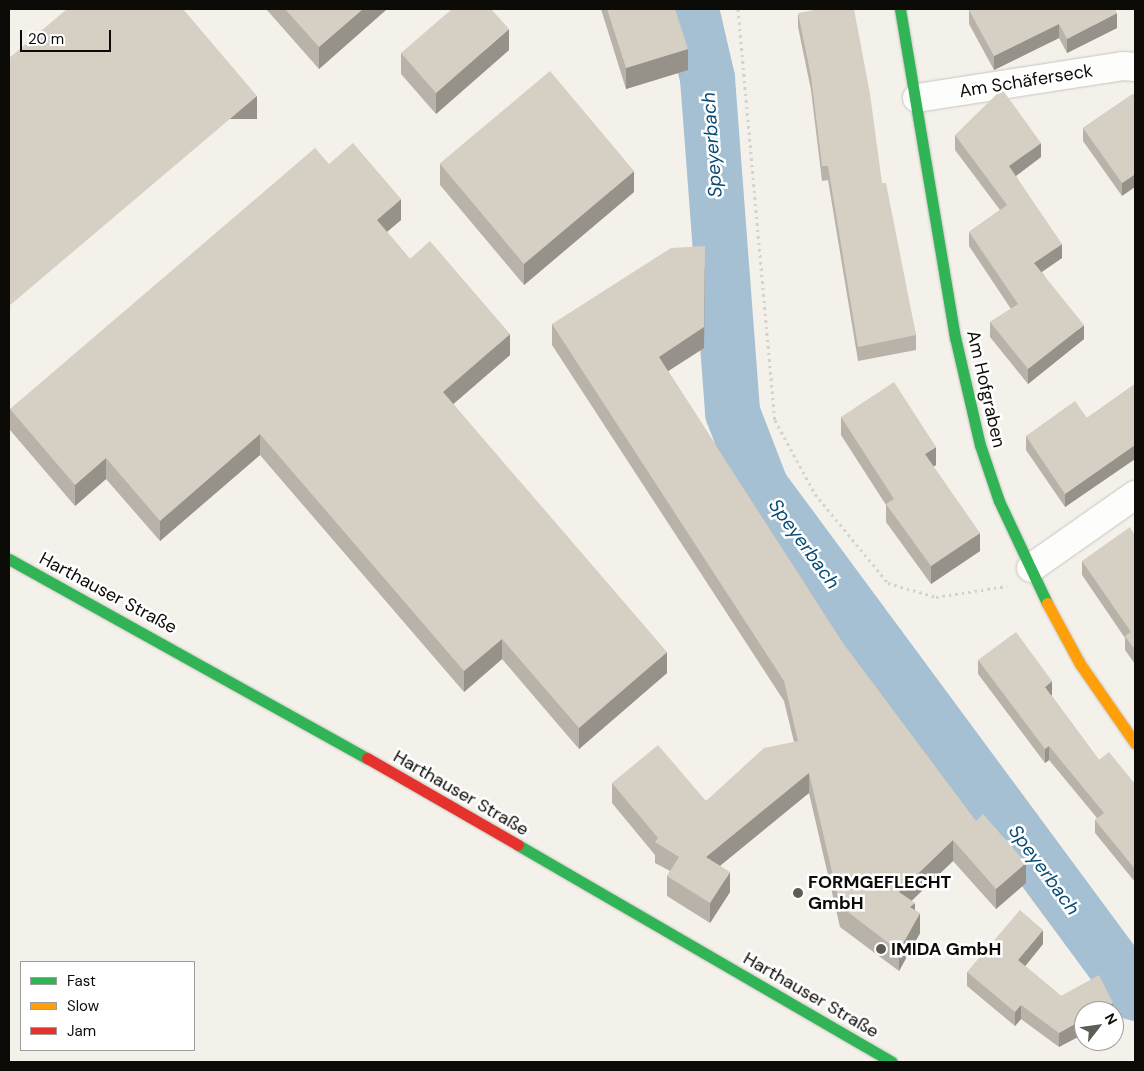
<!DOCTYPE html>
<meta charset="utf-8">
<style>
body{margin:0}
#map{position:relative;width:1144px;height:1071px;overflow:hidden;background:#f4f1ea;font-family:"DM Sans",sans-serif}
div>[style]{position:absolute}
.river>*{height:55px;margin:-27.5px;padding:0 27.5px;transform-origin:27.5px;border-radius:27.5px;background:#a5bfd3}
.path>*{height:3px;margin-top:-1.5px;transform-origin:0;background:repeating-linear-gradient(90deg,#d3d2d0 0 2.5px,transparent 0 6.5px)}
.roads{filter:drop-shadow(0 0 1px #c7c4bf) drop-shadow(0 0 1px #c7c4bf)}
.street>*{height:28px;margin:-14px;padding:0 14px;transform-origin:14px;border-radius:14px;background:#fdfdfc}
.fast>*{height:11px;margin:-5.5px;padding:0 5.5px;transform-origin:5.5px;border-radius:5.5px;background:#30b455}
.slow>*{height:11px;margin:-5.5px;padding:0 5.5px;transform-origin:5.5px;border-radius:5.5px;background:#ff9f0a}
.jam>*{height:11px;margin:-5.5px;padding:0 5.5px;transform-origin:5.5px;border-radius:5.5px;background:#e5322d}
.wall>*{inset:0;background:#b8b2a9}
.shaded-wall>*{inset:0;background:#969189;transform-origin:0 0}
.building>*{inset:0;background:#d6cfc4;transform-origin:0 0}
.dots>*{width:14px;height:14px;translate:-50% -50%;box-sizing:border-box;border:2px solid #fff;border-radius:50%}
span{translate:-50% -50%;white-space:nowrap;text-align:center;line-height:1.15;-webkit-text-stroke:5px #fff;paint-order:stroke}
.street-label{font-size:18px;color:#0d0b07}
.poi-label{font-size:18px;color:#0d0b07;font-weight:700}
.left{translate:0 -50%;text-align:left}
.water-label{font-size:19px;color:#084b74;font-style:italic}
.frame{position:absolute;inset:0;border:10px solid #0d0b07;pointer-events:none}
.legend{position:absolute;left:20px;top:961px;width:175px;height:90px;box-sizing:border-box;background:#fff;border:1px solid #9e9d9c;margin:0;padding:6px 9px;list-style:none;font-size:15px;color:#0d0b07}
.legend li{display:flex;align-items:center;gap:10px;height:25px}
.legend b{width:25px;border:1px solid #9e9d9c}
.north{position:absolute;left:1074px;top:1001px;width:50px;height:50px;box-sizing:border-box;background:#fff;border:1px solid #9e9d9c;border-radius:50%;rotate:60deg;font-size:14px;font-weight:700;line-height:20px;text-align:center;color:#0d0b07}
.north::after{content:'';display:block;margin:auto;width:18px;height:22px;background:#5e5c56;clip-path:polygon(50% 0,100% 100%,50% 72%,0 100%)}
.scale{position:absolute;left:20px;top:30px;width:91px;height:22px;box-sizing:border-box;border:2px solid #0d0b07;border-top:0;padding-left:6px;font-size:15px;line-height:18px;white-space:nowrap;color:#0d0b07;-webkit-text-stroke:4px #fff;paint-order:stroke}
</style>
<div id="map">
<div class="river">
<div style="left:691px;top:9px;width:71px;rotate:76.9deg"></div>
<div style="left:707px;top:78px;width:335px;rotate:85.7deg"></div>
<div style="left:732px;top:412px;width:80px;rotate:68.9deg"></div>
<div style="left:761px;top:487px;width:629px;rotate:53.53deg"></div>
</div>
<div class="path">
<div style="left:738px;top:9px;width:413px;rotate:84.9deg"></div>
<div style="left:775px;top:420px;width:84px;rotate:61.6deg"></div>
<div style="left:815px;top:494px;width:115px;rotate:50.6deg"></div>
<div style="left:888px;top:583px;width:50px;rotate:16.3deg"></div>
<div style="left:936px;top:597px;width:72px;rotate:-8.8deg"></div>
</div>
<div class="roads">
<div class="street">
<div style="left:917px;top:98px;width:208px;rotate:-8.8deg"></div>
<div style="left:1123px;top:66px;width:12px;rotate:5deg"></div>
<div style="left:1031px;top:568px;width:127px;rotate:-35.1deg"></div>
</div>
<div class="fast">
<div style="left:900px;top:9px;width:333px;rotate:80.5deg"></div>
<div style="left:955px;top:337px;width:111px;rotate:77deg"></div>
<div style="left:980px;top:445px;width:59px;rotate:71.3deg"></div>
<div style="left:999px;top:501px;width:113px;rotate:64.8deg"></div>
<div style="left:9px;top:559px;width:410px;rotate:29.1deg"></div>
<div style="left:518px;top:845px;width:432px;rotate:30.1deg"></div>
</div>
<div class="slow">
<div style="left:1047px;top:603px;width:69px;rotate:61.6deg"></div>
<div style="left:1080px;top:664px;width:96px;rotate:55.2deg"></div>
</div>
<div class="jam">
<div style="left:367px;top:758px;width:174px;rotate:29.9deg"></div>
</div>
</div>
<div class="wall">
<div style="clip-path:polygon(266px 9px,387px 9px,319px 69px)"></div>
<div style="clip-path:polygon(601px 9px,675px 9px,688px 70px,626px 89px)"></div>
<div style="clip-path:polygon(969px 10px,1117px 28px,1067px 53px,1059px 38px,994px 70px,969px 24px)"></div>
<div style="clip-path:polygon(798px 13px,882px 183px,916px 335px,916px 350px,858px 361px,828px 180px,822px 181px,811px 90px,798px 27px)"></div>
<div style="clip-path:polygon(509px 50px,436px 114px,401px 74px,401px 53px)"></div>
<div style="clip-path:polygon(1133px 94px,1122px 196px,1083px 141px,1083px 128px)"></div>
<div style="clip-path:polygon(955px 135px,1041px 157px,1016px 176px,1062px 258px,1042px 272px,1084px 339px,1028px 384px,990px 337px,990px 322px,1011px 309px,969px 246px,969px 232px,1000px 210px,955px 150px)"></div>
<div style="clip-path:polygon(329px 164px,401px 220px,387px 232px,410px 259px,510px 355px,453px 404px,667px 673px,579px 749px,502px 659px,464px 692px,260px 455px,160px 541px,106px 479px,75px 506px,10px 430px,10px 409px)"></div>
<div style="clip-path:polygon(440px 164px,634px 192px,524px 285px,440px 185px)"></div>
<div style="clip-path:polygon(552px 324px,704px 348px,668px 371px,843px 643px,976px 821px,1026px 883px,996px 909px,953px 861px,911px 901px,915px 910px,920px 933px,899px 971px,840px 927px,809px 793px,720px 866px,730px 892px,710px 923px,667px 896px,667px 876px,670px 871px,655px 863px,655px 855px,612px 803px,612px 783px,706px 801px,794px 742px,784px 701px,552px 345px)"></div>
<div style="clip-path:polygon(1135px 384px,1135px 459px,1065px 507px,1026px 450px,1026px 436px,1087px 418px)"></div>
<div style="clip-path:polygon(841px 417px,936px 465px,933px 467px,980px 551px,931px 584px,886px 522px,886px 505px,841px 435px)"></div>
<div style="clip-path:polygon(1135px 533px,1135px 664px,1125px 650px,1125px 638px,1082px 575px,1082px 561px)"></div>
<div style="clip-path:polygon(978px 660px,1052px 695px,1051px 695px,1099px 760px,1135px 784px,1135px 882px,1095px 833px,1095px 820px,1097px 818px,1049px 760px,1045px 763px,978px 674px)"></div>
<div style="clip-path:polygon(1043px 944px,1025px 966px,1061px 996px,1113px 1011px,1059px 1047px,1021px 1019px,1015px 1026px,967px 986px,967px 972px)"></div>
</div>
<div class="shaded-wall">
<div style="clip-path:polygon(363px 9px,387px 9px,319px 69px,319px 47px)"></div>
<div style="clip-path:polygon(1117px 13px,1117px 28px,1067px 53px,1067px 39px)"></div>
<div style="clip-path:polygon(1059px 24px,1059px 38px,994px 70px,994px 56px)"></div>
<div style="clip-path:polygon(509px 29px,509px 50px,436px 114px,436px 93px)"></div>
<div style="clip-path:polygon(688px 49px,688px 70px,626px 89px,626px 68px)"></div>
<div style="left:257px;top:96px;width:23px;height:325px;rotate:90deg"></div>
<div style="clip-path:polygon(1041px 143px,1041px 157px,1009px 181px,1009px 166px)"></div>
<div style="clip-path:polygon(634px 171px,634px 192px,524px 285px,524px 264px)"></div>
<div style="clip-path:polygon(1135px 174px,1135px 187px,1122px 196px,1122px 183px)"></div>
<div style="clip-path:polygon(401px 199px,401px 220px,377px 240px,377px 220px)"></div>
<div style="clip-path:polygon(1062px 244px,1062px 258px,1034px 277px,1034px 263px)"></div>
<div style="clip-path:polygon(705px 267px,704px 348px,659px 377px,659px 357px)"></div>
<div style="clip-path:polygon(1084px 325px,1084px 339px,1028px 384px,1028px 369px)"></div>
<div style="clip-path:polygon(510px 334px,510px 355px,443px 413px,443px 392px)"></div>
<div style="clip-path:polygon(260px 434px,260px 455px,160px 541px,160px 521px)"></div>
<div style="clip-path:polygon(1135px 445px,1135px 459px,1065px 507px,1065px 494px)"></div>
<div style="clip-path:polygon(936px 447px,936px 465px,925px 472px,925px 454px)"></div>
<div style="clip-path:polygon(106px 458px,106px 479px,75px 506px,75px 485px)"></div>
<div style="clip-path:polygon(980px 533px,980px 551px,931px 584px,931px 566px)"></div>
<div style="clip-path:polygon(502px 639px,502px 659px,464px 692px,464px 671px)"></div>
<div style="clip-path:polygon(667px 652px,667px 673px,579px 749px,579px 728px)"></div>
<div style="clip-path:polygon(1052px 681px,1052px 695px,1045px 700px,1045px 687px)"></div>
<div style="clip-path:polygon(1049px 746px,1049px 760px,1045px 763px,1045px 749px)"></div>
<div style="clip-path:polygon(809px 773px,809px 793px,706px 877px,706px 857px)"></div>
<div style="clip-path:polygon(953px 840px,953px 861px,899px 913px,899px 892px)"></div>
<div style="clip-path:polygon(1026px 863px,1026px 883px,996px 909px,996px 889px)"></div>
<div style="clip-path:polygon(730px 872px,730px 892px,710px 923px,710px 903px)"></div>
<div style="clip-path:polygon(915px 903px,915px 923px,910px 907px)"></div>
<div style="clip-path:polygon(920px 913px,920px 933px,899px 971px,899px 951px)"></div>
<div style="clip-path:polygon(1043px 930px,1043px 944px,1018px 975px,1018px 960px)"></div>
<div style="clip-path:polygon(1113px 1003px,1113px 1011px,1098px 1011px)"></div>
<div style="clip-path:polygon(1021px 1005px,1021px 1019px,1015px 1026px,1015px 1012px)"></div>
<div style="clip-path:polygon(1084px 1019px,1084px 1034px,1059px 1047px,1059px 1033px)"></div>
</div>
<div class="building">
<div style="clip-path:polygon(67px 9px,183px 9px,257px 96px,9px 306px,9px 58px)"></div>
<div style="clip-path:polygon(285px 9px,363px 9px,319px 47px)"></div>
<div style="clip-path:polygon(452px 9px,491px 9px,509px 29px,436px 93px,401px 53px)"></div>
<div style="clip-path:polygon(607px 9px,675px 9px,688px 49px,626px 68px)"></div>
<div style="clip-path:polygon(820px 9px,854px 9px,870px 94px,882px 183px,886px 183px,916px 335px,858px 347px,828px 166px,822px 166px,811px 76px,798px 13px)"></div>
<div style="clip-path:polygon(971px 9px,1115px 9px,1117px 13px,1067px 39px,1059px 24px,994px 56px,969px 10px)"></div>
<div style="left:550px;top:71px;width:131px;height:144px;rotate:50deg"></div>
<div style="clip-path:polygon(1002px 89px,1041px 143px,1009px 166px,1062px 244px,1034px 263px,1084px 325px,1028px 369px,990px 322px,1018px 304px,969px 232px,1007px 205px,955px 135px)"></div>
<div style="clip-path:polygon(1133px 94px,1135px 96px,1135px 174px,1122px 183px,1083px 128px)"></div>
<div style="clip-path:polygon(353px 143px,401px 199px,377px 220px,410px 259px,430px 241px,510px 334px,443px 392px,667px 652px,579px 728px,502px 639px,464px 671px,260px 434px,160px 521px,106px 458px,75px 485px,10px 409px,315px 148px,329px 164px)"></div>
<div style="clip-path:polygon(705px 246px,704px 327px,659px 357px,843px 643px,976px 821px,983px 814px,1026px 863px,996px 889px,953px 840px,899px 892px,915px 903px,910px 907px,920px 913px,899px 951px,840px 906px,809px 773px,706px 857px,730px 872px,710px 903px,667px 876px,679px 857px,655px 842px,658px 838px,612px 783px,658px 745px,706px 801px,764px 748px,798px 741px,784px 681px,552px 324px,671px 248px)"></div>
<div style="clip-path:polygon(894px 382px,936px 447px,925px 454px,980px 533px,931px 566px,886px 504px,894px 499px,841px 417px)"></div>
<div style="clip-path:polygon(1135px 384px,1135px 445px,1065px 494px,1026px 436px,1075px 401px,1087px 418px)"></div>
<div style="clip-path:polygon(1130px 527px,1134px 534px,1135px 533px,1135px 650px,1125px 636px,1131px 632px,1082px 561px)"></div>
<div style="clip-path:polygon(1016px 632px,1052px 681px,1045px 687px,1099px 760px,1109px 752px,1135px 784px,1135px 869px,1095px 820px,1104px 813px,1049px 746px,1045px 749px,978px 660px)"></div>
<div style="clip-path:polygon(1020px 910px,1043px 930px,1018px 960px,1061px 996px,1099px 975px,1113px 1003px,1098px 1011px,1084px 1011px,1084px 1019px,1059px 1033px,1021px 1005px,1015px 1012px,967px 972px)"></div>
</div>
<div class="dots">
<div style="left:798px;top:893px;background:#5e5c56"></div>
<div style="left:881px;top:949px;background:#5e5c56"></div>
</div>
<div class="street-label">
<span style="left:1026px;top:81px;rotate:-9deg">Am Schäferseck</span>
<span style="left:986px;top:389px;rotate:77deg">Am Hofgraben</span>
<span style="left:108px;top:593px;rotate:28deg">Harthauser Straße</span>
<span style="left:461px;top:793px;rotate:30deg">Harthauser Straße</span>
<span style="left:811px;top:995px;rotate:30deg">Harthauser Straße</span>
</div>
<div class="poi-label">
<span class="left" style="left:808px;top:893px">FORMGEFLECHT<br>GmbH</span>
<span class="left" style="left:891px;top:949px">IMIDA GmbH</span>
</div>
<div class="water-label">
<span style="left:712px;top:145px;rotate:-94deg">Speyerbach</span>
<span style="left:804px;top:544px;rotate:54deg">Speyerbach</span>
<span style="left:1044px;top:870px;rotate:54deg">Speyerbach</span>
</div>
<div class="frame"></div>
<ul class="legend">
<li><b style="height:6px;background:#30b455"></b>Fast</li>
<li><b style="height:6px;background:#ff9f0a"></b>Slow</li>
<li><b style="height:6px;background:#e5322d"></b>Jam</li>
</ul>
<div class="north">N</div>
<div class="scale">20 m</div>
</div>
